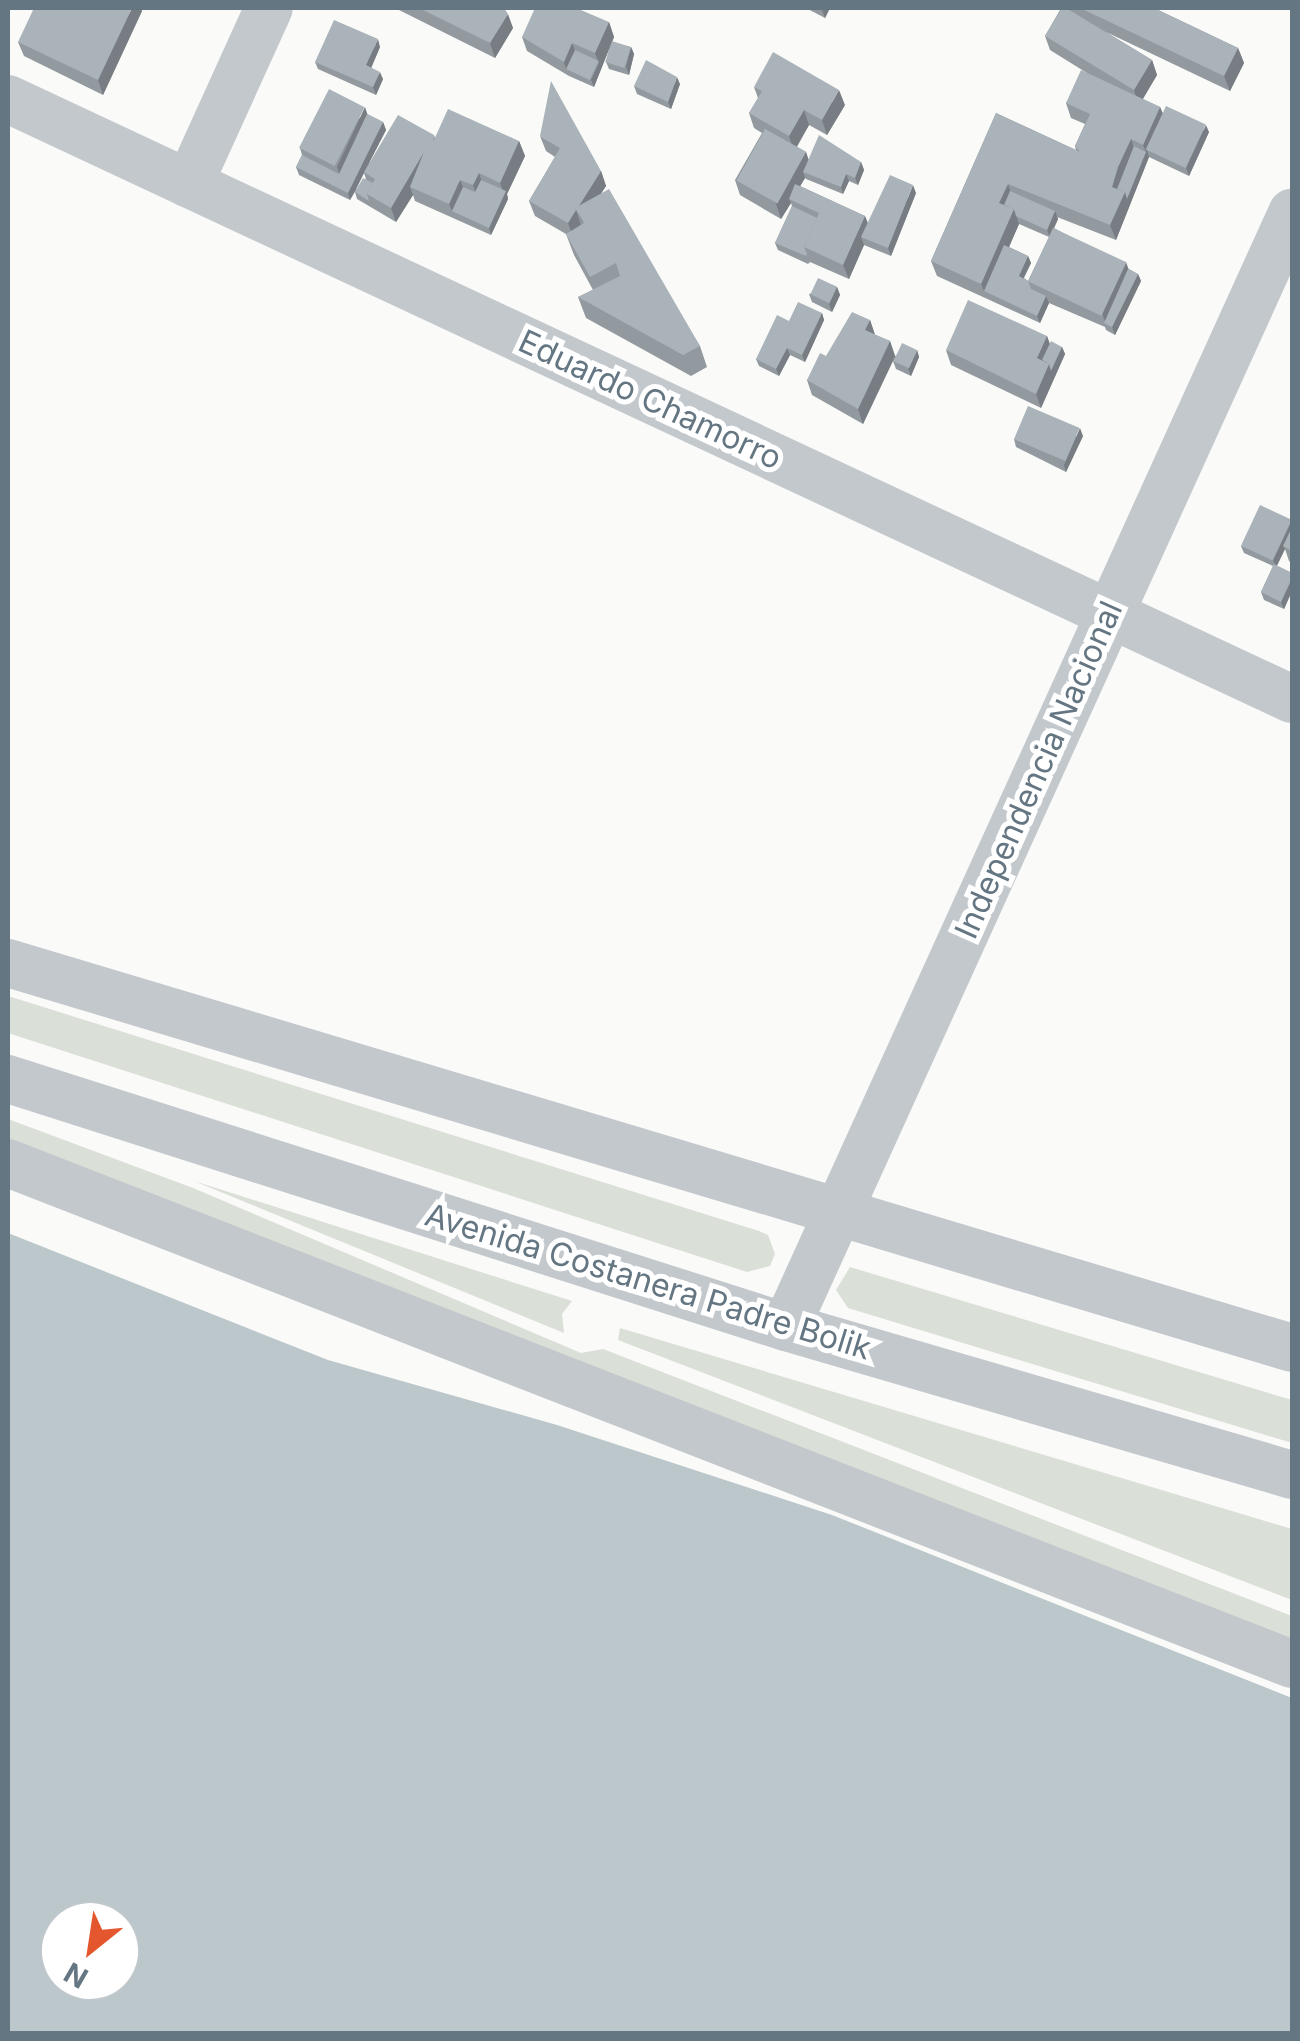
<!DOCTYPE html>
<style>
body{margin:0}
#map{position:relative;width:1300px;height:2041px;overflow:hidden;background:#fafaf8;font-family:Inter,sans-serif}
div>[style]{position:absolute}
.green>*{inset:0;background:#dadfd7}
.water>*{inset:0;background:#bbc7cb}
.minor>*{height:48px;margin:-24px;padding:0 24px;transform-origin:24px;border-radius:24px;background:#c3c8cc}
.wall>*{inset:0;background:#929a9f}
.shaded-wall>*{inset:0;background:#777d82}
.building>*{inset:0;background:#aab3b9;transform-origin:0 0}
span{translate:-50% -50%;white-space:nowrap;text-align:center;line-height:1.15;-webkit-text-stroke:10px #fff;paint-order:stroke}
.street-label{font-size:32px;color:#657683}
.frame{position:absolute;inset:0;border:10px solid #657683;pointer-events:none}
.north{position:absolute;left:40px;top:1901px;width:100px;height:100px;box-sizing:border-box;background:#fff;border:2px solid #c1c8cd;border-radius:50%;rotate:210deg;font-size:28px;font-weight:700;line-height:40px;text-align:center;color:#657683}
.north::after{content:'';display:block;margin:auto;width:35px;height:45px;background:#e4572e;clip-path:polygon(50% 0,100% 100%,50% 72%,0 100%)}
</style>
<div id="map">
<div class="green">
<div style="clip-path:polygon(8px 996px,759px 1231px,768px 1235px,775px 1254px,770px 1266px,747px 1272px,8px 1033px)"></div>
<div style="clip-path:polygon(8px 1119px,193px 1188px,581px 1353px,603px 1349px,1292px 1616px,1292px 1656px,8px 1159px)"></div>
<div style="clip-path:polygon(194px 1181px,572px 1301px,562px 1314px,564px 1333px)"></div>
<div style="clip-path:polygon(850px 1267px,1292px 1400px,1292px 1443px,848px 1308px,836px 1290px)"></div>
<div style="clip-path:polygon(620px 1328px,1292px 1529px,1292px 1600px,618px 1340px)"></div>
</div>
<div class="water">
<div style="clip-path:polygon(evenodd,8px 1233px,328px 1360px,557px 1425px,832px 1515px,1292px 1698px,1292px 2033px,8px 2033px,8px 1233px,60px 1921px,120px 1921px,120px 1981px,60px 1981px,60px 1921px)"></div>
</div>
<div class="minor">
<div style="left:8px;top:99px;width:1417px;rotate:25.05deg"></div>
<div style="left:189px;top:184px;width:193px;rotate:-65.6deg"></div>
<div style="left:8px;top:963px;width:1340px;rotate:16.69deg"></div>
<div style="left:8px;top:1079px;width:817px;rotate:17.68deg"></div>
<div style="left:786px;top:1327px;width:527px;rotate:16.3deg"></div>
<div style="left:8px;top:1163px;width:1378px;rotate:21.32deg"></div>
<div style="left:786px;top:1327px;width:1224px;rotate:-65.57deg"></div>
</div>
<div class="wall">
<div style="clip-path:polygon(395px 8px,504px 8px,513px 28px,495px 58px)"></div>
<div style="clip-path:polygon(806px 8px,830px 8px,825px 18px)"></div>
<div style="clip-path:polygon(evenodd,1057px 8px,1154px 8px,1238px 48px,1244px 63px,1230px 91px,1106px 32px,1152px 60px,1157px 75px,1143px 99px,1160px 107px,1163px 114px,1209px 132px,1189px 176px,1149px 157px,1116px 240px,1057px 217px,1058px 219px,1054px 228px,1138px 274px,1141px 281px,1115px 335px,1106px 330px,1105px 327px,1049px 303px,1040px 323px,937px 276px,931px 261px,996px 113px,1076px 150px,1075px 146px,1085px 124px,1071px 118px,1066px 103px,1087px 73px,1050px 50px,1045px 36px,1060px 10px,1057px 8px,1019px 224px,1049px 237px,1028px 281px,1024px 278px,1031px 263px,1028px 256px,1009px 247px,1019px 224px)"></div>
<div style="clip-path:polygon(142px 11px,103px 95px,24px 56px,18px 42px)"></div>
<div style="clip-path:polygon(609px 22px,614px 37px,612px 42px,631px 47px,634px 54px,629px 75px,609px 69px,606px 62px,610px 46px,594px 87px,569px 76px,527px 51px,522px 37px)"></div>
<div style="clip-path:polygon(380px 47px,371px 68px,383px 79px,376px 95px,318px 69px,315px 62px)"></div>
<div style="clip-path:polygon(680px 84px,671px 109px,637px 94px,634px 86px)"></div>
<div style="clip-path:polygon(754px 87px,845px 105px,827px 135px,809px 125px,797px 147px,806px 152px,808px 159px,861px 162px,864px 170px,858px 185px,849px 181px,843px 194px,806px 179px,805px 178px,800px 186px,865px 216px,868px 223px,916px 193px,891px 256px,864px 245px,849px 279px,810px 262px,808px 264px,778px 250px,775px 243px,792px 206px,791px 203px,781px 219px,740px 195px,735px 180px,762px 133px,754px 128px,749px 113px,758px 98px)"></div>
<div style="clip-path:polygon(evenodd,367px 114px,383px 122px,386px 130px,369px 163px,434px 135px,435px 138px,519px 141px,525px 156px,507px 194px,508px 199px,491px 235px,415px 201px,413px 195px,396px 222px,357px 199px,355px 192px,350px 200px,299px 175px,296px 167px,302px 155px,300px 148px,367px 114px,364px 173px,366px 179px,356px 190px,364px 173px)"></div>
<div style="clip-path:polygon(540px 136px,601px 171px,606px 186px,601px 193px,700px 346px,707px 367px,691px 376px,586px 318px,578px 297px,593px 290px,574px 255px,566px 234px,535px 216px,529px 201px,555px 157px,546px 151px)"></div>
<div style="clip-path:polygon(837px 287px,840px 295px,832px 312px,812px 302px,809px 294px)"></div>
<div style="clip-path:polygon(822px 313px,824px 320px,805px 362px,790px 355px,779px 376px,759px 366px,756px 359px,789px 321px)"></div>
<div style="clip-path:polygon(870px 320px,875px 335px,890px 341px,895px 356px,917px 350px,919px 357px,911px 376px,896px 369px,893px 361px,895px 357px,863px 424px,812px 395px,807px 380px,826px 356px)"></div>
<div style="clip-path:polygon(1047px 336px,1050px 344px,1062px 347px,1065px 354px,1041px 408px,951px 365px,946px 350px)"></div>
<div style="clip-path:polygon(1083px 436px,1066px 472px,1016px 447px,1014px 439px)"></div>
<div style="clip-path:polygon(1292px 520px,1292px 563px,1289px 561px,1285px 549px,1277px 566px,1292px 573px,1292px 591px,1284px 609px,1264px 600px,1261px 592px,1273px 566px,1244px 553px,1241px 546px)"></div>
</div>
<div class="shaded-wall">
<div style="clip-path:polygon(132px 8px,141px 8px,142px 11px,103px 95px,98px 80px)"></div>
<div style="clip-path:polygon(824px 8px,830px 8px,825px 18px,822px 10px)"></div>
<div style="clip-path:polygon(508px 14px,513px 28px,495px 58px,490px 43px)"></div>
<div style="clip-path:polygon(609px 22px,614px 37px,594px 87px,591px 80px,599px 63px,595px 53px)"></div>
<div style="clip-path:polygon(378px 39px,380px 47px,369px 73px,366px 65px)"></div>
<div style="clip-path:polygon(572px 43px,578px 58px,566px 69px,564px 62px)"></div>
<div style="clip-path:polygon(631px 47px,634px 54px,629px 75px,626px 67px)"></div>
<div style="clip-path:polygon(1238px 48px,1244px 63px,1230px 91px,1224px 76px)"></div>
<div style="clip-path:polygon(1152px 60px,1157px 75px,1139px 105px,1134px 90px)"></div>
<div style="clip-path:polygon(380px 72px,383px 79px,376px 95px,373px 87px)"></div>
<div style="clip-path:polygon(677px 77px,680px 84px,671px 109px,668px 102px)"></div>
<div style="clip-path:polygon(839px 90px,845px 105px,827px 135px,822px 120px)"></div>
<div style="clip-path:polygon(365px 107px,370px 122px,342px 182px,337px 167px)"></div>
<div style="clip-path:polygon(1160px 107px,1166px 121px,1147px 150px,1149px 157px,1116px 240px,1110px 225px,1125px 192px,1146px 152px,1143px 145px)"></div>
<div style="clip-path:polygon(804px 110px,809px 125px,794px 151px,789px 136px)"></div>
<div style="clip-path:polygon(383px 122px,386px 130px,350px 200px,348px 193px)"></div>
<div style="clip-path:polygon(1206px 125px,1209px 132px,1189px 176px,1186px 168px)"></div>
<div style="clip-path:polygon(1131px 139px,1136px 154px,1119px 196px,1112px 187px,1118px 167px)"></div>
<div style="clip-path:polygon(519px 141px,525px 156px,507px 194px,508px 199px,491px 235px,489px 228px,504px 194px,500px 183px)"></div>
<div style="clip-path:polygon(424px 152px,410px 187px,413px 195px,396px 222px,391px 208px)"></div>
<div style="clip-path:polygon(806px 152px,811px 167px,803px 172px,805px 178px,792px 200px,789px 199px,791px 203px,781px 219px,776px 204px)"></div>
<div style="clip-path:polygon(861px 162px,864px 170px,858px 185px,855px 178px)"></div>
<div style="clip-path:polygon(601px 171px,606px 186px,583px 222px,576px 210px)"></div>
<div style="clip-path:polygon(479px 173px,484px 188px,478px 200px,473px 185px)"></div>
<div style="clip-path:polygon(846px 174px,849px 181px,843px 194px,841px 187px)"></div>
<div style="clip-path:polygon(460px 180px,466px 194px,452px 211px,449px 204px)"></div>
<div style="clip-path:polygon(1008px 184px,1013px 199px,1007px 212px,999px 203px)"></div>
<div style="clip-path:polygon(913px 185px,916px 193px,891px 256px,888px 248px)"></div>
<div style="clip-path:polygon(1014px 209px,1019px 224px,989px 293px,984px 291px,981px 284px)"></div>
<div style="clip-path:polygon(576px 210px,581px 225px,573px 237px,568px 223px)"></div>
<div style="clip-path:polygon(1055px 211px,1058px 219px,1050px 237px,1047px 230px)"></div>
<div style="clip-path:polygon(865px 216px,870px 230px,861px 237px,864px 245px,849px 279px,843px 265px)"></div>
<div style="clip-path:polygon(1028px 256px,1031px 263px,1021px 283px,1019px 276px)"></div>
<div style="clip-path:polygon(1126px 262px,1131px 276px,1106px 324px,1102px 313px)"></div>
<div style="clip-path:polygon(1138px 274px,1141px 281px,1115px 335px,1112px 327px)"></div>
<div style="clip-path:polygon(837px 287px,840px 295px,832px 312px,829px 304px)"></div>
<div style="clip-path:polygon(1046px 296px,1049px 303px,1040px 323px,1037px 316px)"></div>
<div style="clip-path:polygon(822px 313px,824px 320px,805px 362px,802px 355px)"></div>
<div style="clip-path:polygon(870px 320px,875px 335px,865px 330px)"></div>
<div style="clip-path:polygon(1047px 336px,1052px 351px,1045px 368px,1037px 358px)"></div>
<div style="clip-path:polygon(890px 341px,895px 356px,863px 424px,858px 409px)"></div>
<div style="clip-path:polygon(1062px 347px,1065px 354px,1041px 408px,1036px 394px,1049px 364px)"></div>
<div style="clip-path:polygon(787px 348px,790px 355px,779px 376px,776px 369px)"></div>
<div style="clip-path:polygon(917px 350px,919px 357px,911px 376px,908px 368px)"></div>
<div style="clip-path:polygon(1080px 428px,1083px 436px,1066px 472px,1064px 465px)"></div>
<div style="clip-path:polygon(1292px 520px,1292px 533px,1283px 546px,1285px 549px,1276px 567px,1273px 560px)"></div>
<div style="clip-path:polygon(1292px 578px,1292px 591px,1284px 609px,1281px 602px)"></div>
</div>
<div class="building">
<div style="clip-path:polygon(34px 8px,132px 8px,98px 80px,18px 42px)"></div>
<div style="clip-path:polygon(419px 8px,504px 8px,508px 14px,490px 43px)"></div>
<div style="clip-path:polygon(535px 8px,576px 8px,609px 22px,595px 53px,572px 43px,564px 62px,522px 37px)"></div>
<div style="clip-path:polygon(1062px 8px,1066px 8px,1152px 60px,1134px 90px,1045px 36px)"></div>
<div style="clip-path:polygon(1080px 8px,1154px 8px,1238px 48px,1224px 76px)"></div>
<div style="clip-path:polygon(334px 20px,378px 39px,366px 65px,380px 72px,373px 87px,315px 62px)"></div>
<div style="left:612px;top:41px;width:20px;height:22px;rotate:18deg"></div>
<div style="left:575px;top:50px;width:26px;height:21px;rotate:25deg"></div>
<div style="clip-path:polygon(773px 52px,839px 90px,822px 120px,804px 110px,789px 136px,749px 113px,762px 91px,754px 87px)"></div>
<div style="clip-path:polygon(646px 60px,677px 77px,668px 102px,634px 86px)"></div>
<div style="clip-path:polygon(1081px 70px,1160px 107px,1143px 145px,1131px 139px,1118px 167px,1112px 187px,1125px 192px,1110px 225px,1008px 184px,999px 203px,1014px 209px,981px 284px,931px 261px,996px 113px,1080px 152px,1075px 146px,1090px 114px,1066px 103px)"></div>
<div style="clip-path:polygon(551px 81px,601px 171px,579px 206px,575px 208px,576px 210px,568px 223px,529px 201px,560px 148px,540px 136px)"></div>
<div style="left:329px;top:89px;width:40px;height:66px;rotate:27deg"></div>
<div style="left:1166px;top:106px;width:44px;height:48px;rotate:25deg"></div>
<div style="clip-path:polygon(448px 109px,519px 141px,500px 183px,479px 173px,473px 185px,460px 180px,449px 204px,410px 187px,424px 152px,391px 208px,367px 194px,375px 179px,364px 172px,398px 115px,434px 135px,433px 142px)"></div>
<div style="clip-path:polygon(367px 114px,383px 122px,348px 193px,296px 167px,302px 155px,339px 174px)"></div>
<div style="left:765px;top:129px;width:47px;height:59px;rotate:29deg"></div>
<div style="clip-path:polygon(819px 135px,861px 162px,855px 178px,846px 174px,841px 187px,803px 172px)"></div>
<div style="clip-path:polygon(1134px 146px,1146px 152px,1127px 199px,1125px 192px,1117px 189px)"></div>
<div style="clip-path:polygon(890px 175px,913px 185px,888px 248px,861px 237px)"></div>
<div style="clip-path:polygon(363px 178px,373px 183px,367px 194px,369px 201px,355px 192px)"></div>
<div style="clip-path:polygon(481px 180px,506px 191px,489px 228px,452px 211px,463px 187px,475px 192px)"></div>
<div style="clip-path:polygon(795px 184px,865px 216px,843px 265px,804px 247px,819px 213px,789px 199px)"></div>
<div style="clip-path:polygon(609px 189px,700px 346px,683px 355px,578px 297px,620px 276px,616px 263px,590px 277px,566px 234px,584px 223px,575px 208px)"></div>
<div style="clip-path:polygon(1010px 191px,1055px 211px,1047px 230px,1016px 216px,1014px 209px,1004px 205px)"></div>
<div style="clip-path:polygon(792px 206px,817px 218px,804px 247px,807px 254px,806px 256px,775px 243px)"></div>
<div style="left:1053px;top:228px;width:81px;height:59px;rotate:25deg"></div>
<div style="clip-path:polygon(1004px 245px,1028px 256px,1019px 276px,1028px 281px,1031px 289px,1046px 296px,1037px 316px,984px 291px)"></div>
<div style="clip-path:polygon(1128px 269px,1138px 274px,1112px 327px,1104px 323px)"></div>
<div style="left:818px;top:278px;width:21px;height:18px;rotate:25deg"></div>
<div style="clip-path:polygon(968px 300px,1047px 336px,1037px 358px,1049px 364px,1036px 394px,946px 350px)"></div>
<div style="clip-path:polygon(798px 302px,822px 313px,802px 355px,787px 348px,776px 369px,756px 359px,777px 315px,789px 321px)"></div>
<div style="clip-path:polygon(852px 312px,870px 320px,865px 330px,890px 341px,858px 409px,807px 380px,820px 353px,826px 356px)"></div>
<div style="clip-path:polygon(1051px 341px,1062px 347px,1051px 371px,1049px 364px,1042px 360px)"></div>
<div style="left:902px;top:343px;width:17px;height:20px;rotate:25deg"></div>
<div style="left:1028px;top:406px;width:56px;height:36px;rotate:23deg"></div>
<div style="left:1260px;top:505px;width:35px;height:45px;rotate:25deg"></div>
<div style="clip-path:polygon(1292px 527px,1292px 551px,1283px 546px)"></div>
<div style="clip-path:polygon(1274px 564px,1292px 573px,1292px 578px,1281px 602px,1261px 592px)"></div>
</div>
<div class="street-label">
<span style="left:650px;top:400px;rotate:25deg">Eduardo Chamorro</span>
<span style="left:1039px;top:770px;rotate:-66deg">Independencia Nacional</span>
<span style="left:648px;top:1282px;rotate:17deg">Avenida Costanera Padre Bolik</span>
</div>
<div class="frame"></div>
<div class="north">N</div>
</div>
